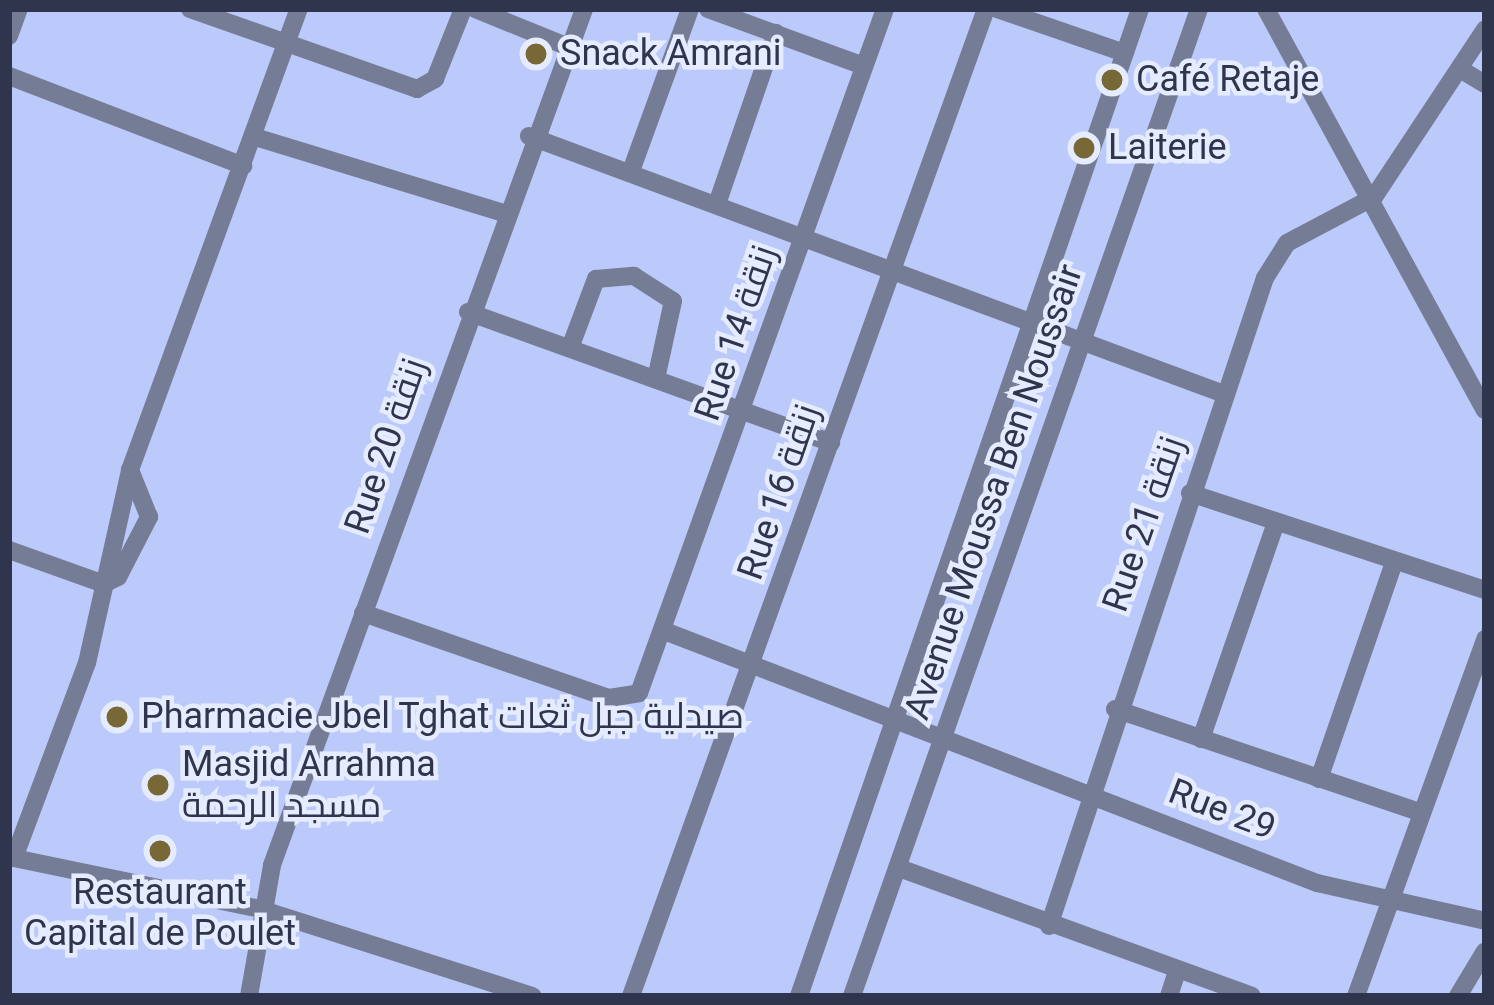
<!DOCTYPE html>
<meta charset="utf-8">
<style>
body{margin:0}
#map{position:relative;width:1494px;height:1005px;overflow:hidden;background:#bccafb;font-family:Roboto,Cairo,sans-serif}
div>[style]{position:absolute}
.minor>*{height:18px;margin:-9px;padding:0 9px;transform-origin:9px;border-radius:9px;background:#757c95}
.dots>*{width:33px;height:33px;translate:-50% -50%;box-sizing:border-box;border:6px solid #e6ecff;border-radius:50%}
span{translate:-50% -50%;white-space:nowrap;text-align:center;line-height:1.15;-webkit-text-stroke:9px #e6ecff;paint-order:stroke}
.poi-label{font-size:36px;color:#2f354d}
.left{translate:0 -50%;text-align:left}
.street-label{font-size:36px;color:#2f354d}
.frame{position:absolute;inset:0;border:12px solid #2f354d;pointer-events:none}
</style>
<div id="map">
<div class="minor">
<div style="left:190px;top:9px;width:241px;rotate:19.4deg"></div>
<div style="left:417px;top:89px;width:21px;rotate:-29deg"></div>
<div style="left:435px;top:79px;width:75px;rotate:-68.2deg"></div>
<div style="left:475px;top:9px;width:98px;rotate:22.1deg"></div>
<div style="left:708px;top:9px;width:166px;rotate:20.1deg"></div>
<div style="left:997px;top:9px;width:135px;rotate:19deg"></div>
<div style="left:1266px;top:9px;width:457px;rotate:61.4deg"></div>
<div style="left:9px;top:36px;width:29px;rotate:-70deg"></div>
<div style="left:1460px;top:69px;width:29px;rotate:31deg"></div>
<div style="left:9px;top:76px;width:251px;rotate:21deg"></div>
<div style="left:529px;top:136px;width:741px;rotate:20.37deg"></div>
<div style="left:255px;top:137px;width:257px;rotate:17deg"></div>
<div style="left:631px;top:171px;width:172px;rotate:-70deg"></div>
<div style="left:717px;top:204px;width:181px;rotate:-71deg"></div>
<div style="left:468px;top:312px;width:386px;rotate:19.8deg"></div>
<div style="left:570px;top:348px;width:74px;rotate:-69.4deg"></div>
<div style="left:596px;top:279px;width:38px;rotate:-5deg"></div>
<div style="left:634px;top:276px;width:46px;rotate:32.7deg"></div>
<div style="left:673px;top:301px;width:80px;rotate:102.3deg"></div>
<div style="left:1190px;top:493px;width:311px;rotate:18.2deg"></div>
<div style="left:9px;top:550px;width:101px;rotate:19.7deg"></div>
<div style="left:104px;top:584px;width:16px;rotate:-27deg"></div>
<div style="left:118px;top:577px;width:68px;rotate:-62.7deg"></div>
<div style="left:149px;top:517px;width:51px;rotate:-112deg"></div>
<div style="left:363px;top:613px;width:260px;rotate:19.1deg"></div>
<div style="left:609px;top:698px;width:30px;rotate:-9deg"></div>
<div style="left:639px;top:693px;width:727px;rotate:-70.22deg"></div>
<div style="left:667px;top:632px;width:697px;rotate:21.11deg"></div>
<div style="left:1317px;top:883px;width:172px;rotate:12.7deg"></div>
<div style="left:1115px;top:709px;width:324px;rotate:18.7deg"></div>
<div style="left:1201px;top:739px;width:229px;rotate:-70.9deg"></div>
<div style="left:1319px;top:779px;width:229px;rotate:-70.9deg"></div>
<div style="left:9px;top:857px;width:256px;rotate:11.7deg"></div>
<div style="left:260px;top:909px;width:286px;rotate:17.7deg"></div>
<div style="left:14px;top:858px;width:208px;rotate:-69.5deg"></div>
<div style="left:87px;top:663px;width:198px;rotate:-77.4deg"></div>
<div style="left:130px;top:470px;width:491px;rotate:-69.9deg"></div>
<div style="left:899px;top:868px;width:375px;rotate:19.9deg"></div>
<div style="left:1049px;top:926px;width:683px;rotate:-71.57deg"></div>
<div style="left:1265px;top:278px;width:41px;rotate:-57.8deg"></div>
<div style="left:1287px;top:243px;width:98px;rotate:-27.9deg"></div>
<div style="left:1374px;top:197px;width:201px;rotate:-56.5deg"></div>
<div style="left:249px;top:996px;width:133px;rotate:-80deg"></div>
<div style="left:272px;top:865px;width:911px;rotate:-69.97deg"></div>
<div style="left:631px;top:996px;width:1049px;rotate:-70.22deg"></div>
<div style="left:799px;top:996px;width:1044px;rotate:-70.94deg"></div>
<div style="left:852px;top:996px;width:1046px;rotate:-70.63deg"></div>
<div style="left:1169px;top:996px;width:26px;rotate:-72deg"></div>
<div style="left:1356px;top:996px;width:380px;rotate:-70.1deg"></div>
<div style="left:1458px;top:996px;width:52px;rotate:-59deg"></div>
</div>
<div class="dots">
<div style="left:536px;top:54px;background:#786836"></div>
<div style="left:1112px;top:80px;background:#786836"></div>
<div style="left:1084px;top:148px;background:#786836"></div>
<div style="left:117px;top:717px;background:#786836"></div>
<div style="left:158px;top:785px;background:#786836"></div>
<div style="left:160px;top:851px;background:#786836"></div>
</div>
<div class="poi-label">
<span class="left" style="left:560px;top:54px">Snack Amrani</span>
<span class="left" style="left:1136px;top:80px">Café Retaje</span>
<span class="left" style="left:1108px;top:148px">Laiterie</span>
<span class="left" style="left:141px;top:717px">Pharmacie Jbel Tghat صيدلية جبل ثغات</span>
<span class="left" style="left:182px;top:785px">Masjid Arrahma<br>مسجد الرحمة</span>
<span style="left:160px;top:913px">Restaurant<br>Capital de Poulet</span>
</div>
<div class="street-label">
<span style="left:736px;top:333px;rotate:-71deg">Rue 14 زنقة</span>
<span style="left:386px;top:446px;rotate:-71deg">Rue 20 زنقة</span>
<span style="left:779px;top:492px;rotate:-71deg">Rue 16 زنقة</span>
<span style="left:994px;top:492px;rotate:-71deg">Avenue Moussa Ben Noussair</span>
<span style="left:1144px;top:524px;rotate:-71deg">Rue 21 زنقة</span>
<span style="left:1222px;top:810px;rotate:21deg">Rue 29</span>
</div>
<div class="frame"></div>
</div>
